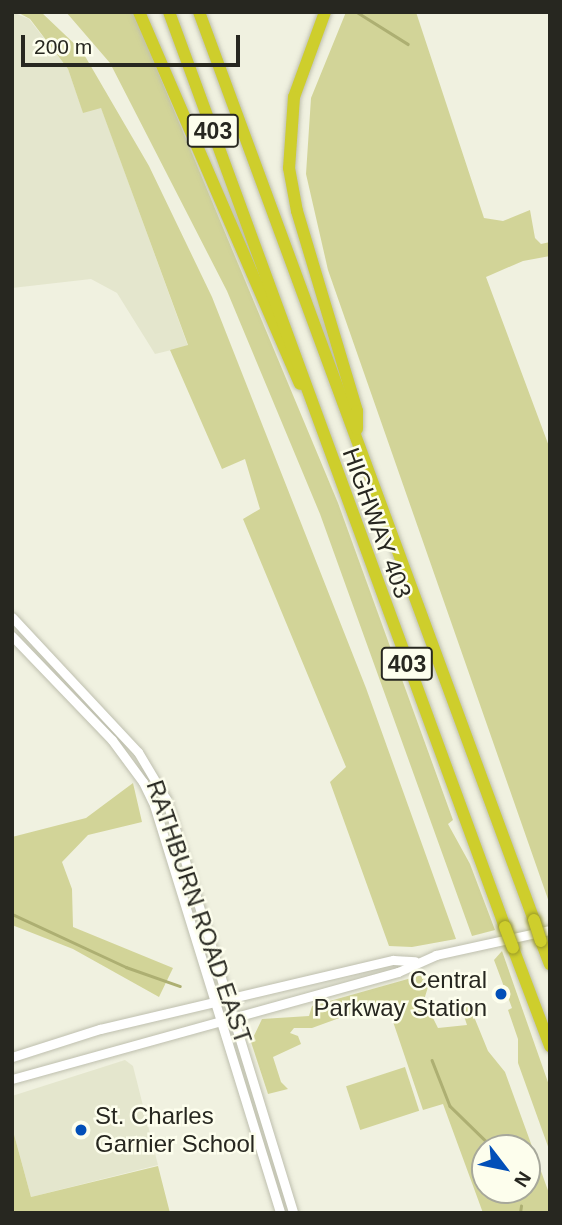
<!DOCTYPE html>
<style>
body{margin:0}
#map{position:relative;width:562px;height:1225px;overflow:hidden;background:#f0f1e0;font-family:Arial,sans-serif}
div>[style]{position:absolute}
.built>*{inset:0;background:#e4e6cd}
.green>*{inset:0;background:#d2d498;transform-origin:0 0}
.stream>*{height:2.5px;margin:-1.25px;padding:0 1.25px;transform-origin:1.25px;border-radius:1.25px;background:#adaf72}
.roads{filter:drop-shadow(0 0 2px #bebfae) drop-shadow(0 0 2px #bebfae)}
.tertiary>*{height:9px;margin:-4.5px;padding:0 4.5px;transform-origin:4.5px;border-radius:4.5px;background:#fff}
.motorway>*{height:12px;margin:-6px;padding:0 6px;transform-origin:6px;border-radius:6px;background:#cece2c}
.bridges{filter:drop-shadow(0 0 2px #949428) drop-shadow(0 0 2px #949428)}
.motorway-bridge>*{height:12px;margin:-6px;padding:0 6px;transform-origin:6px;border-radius:6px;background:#cece2c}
.dots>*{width:19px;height:19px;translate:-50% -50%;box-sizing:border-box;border:4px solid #fdfeed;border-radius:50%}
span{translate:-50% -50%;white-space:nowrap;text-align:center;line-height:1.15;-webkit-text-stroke:5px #fdfeed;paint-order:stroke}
.shield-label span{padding:2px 5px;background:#fdfeed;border:2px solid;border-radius:5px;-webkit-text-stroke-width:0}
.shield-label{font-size:23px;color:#272720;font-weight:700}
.street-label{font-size:24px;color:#272720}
.poi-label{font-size:24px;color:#272720}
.right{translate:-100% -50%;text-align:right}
.left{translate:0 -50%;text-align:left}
.frame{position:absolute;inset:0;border:14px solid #272720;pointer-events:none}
.north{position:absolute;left:471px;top:1134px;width:70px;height:70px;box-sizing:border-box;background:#fdfeed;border:2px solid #a7a89b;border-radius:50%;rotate:122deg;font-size:19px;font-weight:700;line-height:28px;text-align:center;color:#272720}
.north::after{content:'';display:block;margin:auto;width:24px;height:32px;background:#024fb8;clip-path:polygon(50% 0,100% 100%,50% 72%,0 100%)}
.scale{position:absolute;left:21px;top:35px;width:219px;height:32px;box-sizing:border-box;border:4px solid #272720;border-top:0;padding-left:9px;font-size:21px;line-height:24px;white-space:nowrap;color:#272720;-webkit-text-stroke:5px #fdfeed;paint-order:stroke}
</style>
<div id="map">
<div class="built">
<div style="clip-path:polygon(12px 12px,29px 19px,68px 69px,83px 112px,101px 107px,188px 346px,155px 354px,117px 293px,91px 279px,12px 288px)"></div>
<div style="clip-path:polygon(125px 1060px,133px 1066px,158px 1165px,31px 1197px,12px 1127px,12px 1096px)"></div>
</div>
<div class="green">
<div style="clip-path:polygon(17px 12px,41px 12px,82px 51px,149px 166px,212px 297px,366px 688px,456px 939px,412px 947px,389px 946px,330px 782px,346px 767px,243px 519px,260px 509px,245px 459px,222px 469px,170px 350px,188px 345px,101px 108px,83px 113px,68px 69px,30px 19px)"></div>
<div style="clip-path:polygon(66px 12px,133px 12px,338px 503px,453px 820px,448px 824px,470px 864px,495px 930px,472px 936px,320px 514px,227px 291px,110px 63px)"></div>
<div style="clip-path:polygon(346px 12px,416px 12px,484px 218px,503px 221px,530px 210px,535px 238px,541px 244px,550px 242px,550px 256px,523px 261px,486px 277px,550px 449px,550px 905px,328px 270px,306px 174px,311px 98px)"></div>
<div style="clip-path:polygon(133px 783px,142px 822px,88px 835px,62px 862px,72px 889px,73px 927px,173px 968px,159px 997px,73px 949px,12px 925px,12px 837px,86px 818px)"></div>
<div style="clip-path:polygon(502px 951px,550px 1088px,550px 1152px,518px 1063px,518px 1039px,508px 1010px,512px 1008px,494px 960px)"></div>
<div style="clip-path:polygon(evenodd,422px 975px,428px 987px,424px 1000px,438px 1028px,467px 1025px,460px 1004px,468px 1002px,488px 1051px,505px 1072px,550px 1196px,550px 1213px,483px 1213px,443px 1104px,423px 1110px,386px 1001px,312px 1028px,294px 1028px,290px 1033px,298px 1036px,301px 1044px,273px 1057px,281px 1082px,288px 1089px,268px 1094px,251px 1042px,262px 1019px,309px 1016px,312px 1006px,422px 975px,485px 1148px,527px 1148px,527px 1190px,485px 1190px,485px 1148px)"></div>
<div style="left:405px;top:1067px;width:46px;height:62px;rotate:72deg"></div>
<div style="clip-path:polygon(12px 1127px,31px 1197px,158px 1166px,170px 1213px,12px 1213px)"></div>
</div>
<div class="stream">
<div style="left:357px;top:12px;width:60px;rotate:32.1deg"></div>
<div style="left:12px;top:914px;width:126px;rotate:24.9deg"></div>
<div style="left:126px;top:967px;width:57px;rotate:19.4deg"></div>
<div style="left:432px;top:1060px;width:49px;rotate:68.6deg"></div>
<div style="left:450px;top:1106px;width:60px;rotate:44.3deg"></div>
<div style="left:520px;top:1213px;width:7px;rotate:-82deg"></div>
</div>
<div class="roads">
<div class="tertiary">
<div style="left:12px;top:617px;width:185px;rotate:47deg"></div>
<div style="left:138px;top:752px;width:55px;rotate:59.2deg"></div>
<div style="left:166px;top:799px;width:433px;rotate:72.9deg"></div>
<div style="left:12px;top:636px;width:144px;rotate:46.1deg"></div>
<div style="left:112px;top:740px;width:52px;rotate:53.6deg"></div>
<div style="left:143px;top:782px;width:25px;rotate:64deg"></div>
<div style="left:154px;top:805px;width:427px;rotate:72.8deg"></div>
<div style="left:12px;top:1057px;width:92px;rotate:-17.7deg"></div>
<div style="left:100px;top:1029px;width:301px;rotate:-13.3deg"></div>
<div style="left:393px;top:960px;width:22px;rotate:3deg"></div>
<div style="left:12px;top:1079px;width:401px;rotate:-15.5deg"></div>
<div style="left:398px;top:972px;width:42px;rotate:-24.1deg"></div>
<div style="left:436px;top:955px;width:117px;rotate:-12.4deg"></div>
</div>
<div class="motorway">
<div style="left:139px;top:12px;width:405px;rotate:66.6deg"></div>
<div style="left:169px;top:12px;width:975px;rotate:69.84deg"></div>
<div style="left:199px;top:12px;width:968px;rotate:69.75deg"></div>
<div style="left:325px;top:12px;width:90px;rotate:110deg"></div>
<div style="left:294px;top:97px;width:71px;rotate:94deg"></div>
<div style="left:289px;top:168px;width:44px;rotate:79.5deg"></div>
<div style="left:297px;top:211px;width:209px;rotate:73.3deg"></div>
<div style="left:357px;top:411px;width:18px;rotate:90deg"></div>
<div style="left:541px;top:941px;width:25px;rotate:69deg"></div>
<div style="left:513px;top:948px;width:105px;rotate:69.3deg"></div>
</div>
</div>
<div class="bridges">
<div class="motorway-bridge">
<div style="left:534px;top:920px;width:22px;rotate:72deg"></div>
<div style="left:505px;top:927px;width:22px;rotate:69deg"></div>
</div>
</div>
<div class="dots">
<div style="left:501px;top:994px;background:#024fb8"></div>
<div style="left:81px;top:1130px;background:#024fb8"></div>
</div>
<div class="shield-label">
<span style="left:213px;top:131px">403</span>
<span style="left:407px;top:664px">403</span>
</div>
<div class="street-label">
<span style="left:377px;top:523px;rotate:70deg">HIGHWAY 403</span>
<span style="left:199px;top:912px;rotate:71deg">RATHBURN ROAD EAST</span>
</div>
<div class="poi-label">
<span class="right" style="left:487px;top:994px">Central<br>Parkway Station</span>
<span class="left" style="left:95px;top:1130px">St. Charles<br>Garnier School</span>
</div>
<div class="frame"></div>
<div class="north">N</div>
<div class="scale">200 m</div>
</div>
